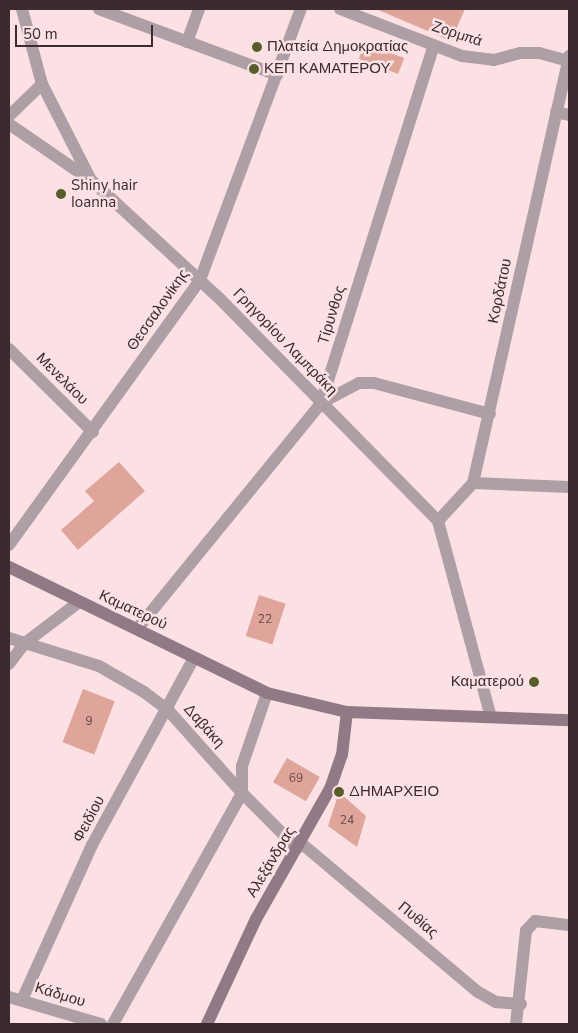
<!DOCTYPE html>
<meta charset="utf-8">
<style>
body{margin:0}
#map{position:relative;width:578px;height:1033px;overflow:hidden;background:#fbe1e4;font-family:"Nunito Sans",sans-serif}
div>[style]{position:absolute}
.building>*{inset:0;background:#dfa59b;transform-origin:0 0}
.street>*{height:12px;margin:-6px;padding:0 6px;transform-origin:6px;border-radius:6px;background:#ae9ea5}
.secondary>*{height:12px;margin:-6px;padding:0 6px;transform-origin:6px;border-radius:6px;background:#917a85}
.dots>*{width:14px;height:14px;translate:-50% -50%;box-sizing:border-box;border:2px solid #fbe1e4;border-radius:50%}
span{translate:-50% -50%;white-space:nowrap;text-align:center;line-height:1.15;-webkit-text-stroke:5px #fbe1e4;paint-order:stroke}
.number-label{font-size:12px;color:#644a49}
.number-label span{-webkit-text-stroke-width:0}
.street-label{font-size:15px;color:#3b2b2e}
.poi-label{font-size:15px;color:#3b2b2e}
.left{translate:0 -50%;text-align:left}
.right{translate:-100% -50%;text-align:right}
.frame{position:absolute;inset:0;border:10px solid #3b2b2e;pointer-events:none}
.scale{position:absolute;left:15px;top:25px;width:138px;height:22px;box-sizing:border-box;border:2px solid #3b2b2e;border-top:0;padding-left:6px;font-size:15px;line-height:18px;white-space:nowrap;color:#3b2b2e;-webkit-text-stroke:4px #fbe1e4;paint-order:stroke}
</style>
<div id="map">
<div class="building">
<div style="clip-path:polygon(376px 9px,465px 9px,451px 41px)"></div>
<div style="left:365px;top:43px;width:42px;height:17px;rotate:21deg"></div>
<div style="clip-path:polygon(119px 462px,145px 491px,78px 550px,61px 530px,94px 501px,85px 491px)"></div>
<div style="left:259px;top:595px;width:28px;height:43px;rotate:18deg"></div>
<div style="left:83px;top:689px;width:34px;height:57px;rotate:21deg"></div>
<div style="left:287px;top:758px;width:38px;height:28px;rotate:30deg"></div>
<div style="clip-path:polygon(339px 792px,366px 816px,357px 847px,328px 826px)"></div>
</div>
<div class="street">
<div style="left:22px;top:9px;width:78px;rotate:75.1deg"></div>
<div style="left:42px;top:84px;width:108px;rotate:63deg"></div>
<div style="left:91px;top:180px;width:177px;rotate:42.7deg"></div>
<div style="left:221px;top:300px;width:310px;rotate:45.5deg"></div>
<div style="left:438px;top:521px;width:203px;rotate:74.9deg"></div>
<div style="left:99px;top:9px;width:190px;rotate:20.3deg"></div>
<div style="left:340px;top:9px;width:131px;rotate:21.1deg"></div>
<div style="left:462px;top:56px;width:32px;rotate:7deg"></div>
<div style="left:494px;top:60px;width:27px;rotate:-15deg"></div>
<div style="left:520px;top:53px;width:19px"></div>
<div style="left:539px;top:53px;width:30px;rotate:15deg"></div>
<div style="left:187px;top:42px;width:35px;rotate:-70deg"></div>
<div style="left:556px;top:112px;width:13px;rotate:13deg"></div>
<div style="left:9px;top:116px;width:46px;rotate:-44.1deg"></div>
<div style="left:9px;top:124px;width:97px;rotate:34.5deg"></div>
<div style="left:9px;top:349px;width:118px;rotate:44.7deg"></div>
<div style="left:321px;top:403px;width:43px;rotate:-27.8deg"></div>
<div style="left:359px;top:383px;width:15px"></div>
<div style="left:374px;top:383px;width:120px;rotate:15deg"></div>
<div style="left:473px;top:483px;width:96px;rotate:2.4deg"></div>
<div style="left:438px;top:521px;width:52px;rotate:-47.4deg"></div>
<div style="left:473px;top:483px;width:438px;rotate:-77.3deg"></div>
<div style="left:9px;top:545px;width:327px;rotate:-54.2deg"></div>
<div style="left:200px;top:280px;width:289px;rotate:-69.6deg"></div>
<div style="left:137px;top:629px;width:291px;rotate:-50.8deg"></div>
<div style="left:321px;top:403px;width:375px;rotate:-72.5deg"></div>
<div style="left:9px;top:638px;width:94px;rotate:17.3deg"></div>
<div style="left:99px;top:666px;width:52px;rotate:30deg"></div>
<div style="left:144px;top:692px;width:30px;rotate:37deg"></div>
<div style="left:168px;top:710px;width:111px;rotate:48.3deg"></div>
<div style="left:242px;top:793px;width:78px;rotate:45deg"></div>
<div style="left:9px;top:664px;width:26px;rotate:-53deg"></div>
<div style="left:25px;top:643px;width:68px;rotate:-37.2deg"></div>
<div style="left:301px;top:843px;width:231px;rotate:40.1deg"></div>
<div style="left:478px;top:992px;width:21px;rotate:29deg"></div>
<div style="left:496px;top:1002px;width:25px;rotate:5deg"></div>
<div style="left:9px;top:997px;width:96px;rotate:16.4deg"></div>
<div style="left:22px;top:1000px;width:170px;rotate:-65.7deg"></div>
<div style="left:92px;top:845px;width:213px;rotate:-61.4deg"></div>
<div style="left:113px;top:1024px;width:265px;rotate:-60.8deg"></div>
<div style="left:242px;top:793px;width:27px;rotate:-90deg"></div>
<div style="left:242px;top:766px;width:77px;rotate:-71.1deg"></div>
<div style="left:516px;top:1024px;width:94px;rotate:-83.9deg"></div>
<div style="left:526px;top:931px;width:13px;rotate:-48deg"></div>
<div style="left:535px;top:921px;width:34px;rotate:7deg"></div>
</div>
<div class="secondary">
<div style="left:9px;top:567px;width:287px;rotate:26deg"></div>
<div style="left:267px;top:693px;width:82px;rotate:13.4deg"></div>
<div style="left:347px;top:712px;width:222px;rotate:2.1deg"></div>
<div style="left:207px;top:1024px;width:116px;rotate:-65deg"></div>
<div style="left:256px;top:919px;width:150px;rotate:-60.4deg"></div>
<div style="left:330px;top:789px;width:36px;rotate:-71deg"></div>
<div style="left:342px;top:755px;width:43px;rotate:-83.4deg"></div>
</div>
<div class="dots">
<div style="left:257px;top:47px;background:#565d2b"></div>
<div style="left:254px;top:69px;background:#565d2b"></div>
<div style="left:61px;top:194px;background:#565d2b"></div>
<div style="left:534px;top:682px;background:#565d2b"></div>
<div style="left:339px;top:792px;background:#565d2b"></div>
</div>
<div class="number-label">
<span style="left:265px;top:620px">22</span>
<span style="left:89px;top:722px">9</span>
<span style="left:296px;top:779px">69</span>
<span style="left:347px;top:821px">24</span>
</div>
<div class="street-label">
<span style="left:457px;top:34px;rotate:18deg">Ζορμπά</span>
<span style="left:500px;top:291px;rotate:-78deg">Κορδάτου</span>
<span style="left:158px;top:310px;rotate:-55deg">Θεσσαλονίκης</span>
<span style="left:332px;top:315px;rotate:-73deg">Τίρυνθος</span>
<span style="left:285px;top:342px;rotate:46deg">Γρηγορίου Λαμπράκη</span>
<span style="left:62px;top:379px;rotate:45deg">Μενελάου</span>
<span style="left:133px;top:610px;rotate:25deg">Καματερού</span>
<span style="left:204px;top:726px;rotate:48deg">Δαβάκη</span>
<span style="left:89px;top:819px;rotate:-62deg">Φειδίου</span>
<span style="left:271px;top:862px;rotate:-59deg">Αλεξάνδρας</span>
<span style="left:418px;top:920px;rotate:40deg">Πυθίας</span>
<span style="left:60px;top:995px;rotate:17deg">Κάδμου</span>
</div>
<div class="poi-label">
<span class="left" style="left:267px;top:47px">Πλατεία Δημοκρατίας</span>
<span class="left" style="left:264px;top:69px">ΚΕΠ ΚΑΜΑΤΕΡΟΥ</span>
<span class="left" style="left:71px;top:194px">Shiny hair<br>Ioanna</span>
<span class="right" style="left:524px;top:682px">Καματερού</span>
<span class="left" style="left:349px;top:792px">ΔΗΜΑΡΧΕΙΟ</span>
</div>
<div class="frame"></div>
<div class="scale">50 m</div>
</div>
